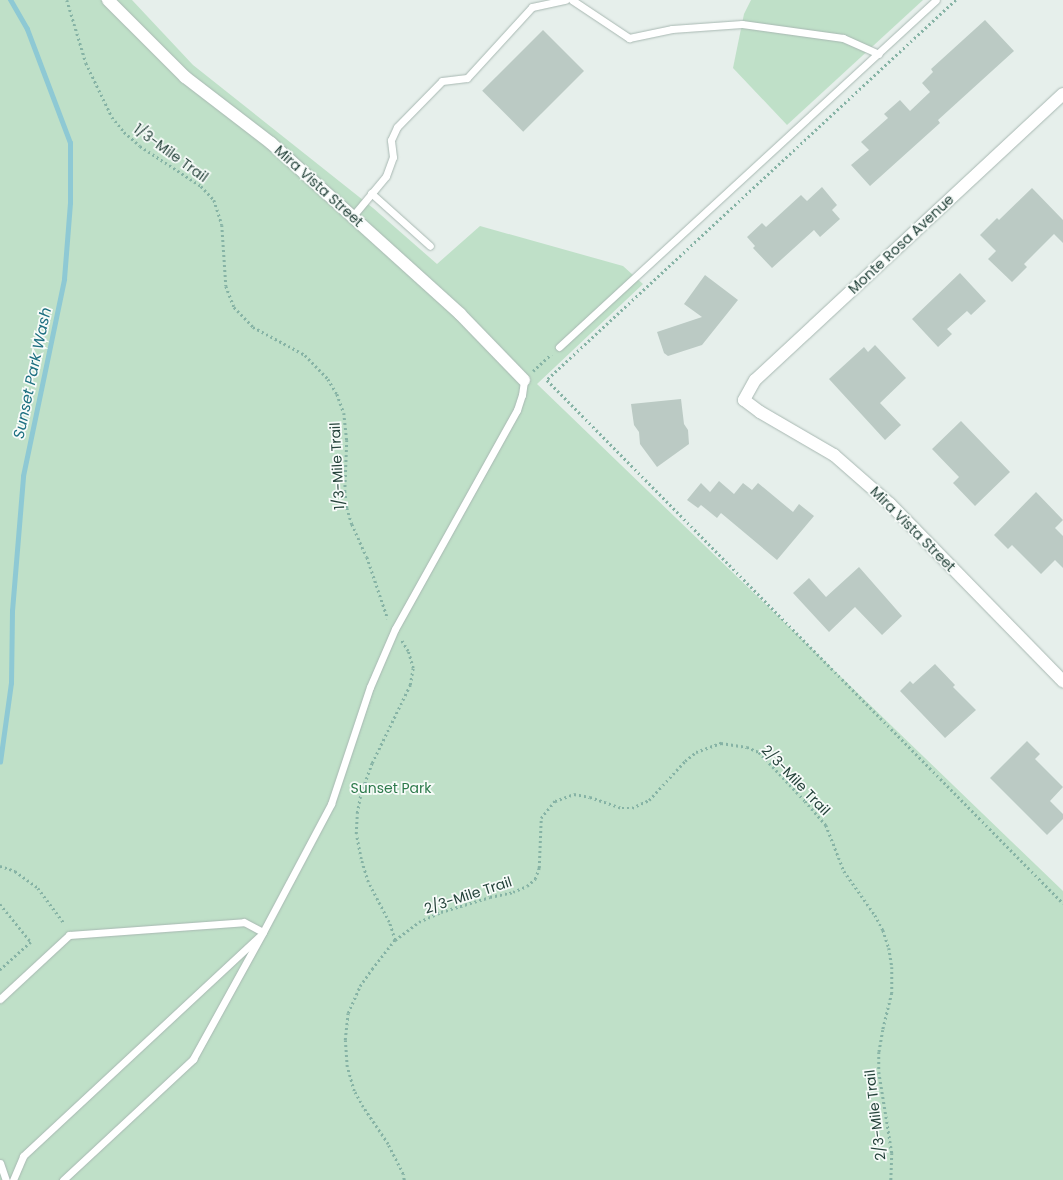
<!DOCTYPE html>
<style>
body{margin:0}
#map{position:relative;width:1063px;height:1180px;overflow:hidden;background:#e6efeb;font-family:Poppins,sans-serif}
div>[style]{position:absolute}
.green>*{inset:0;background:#bfe0c8}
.stream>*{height:4.5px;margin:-2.25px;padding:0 2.25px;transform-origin:2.25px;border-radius:2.25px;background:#8ec9d4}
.building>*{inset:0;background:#bbcac4;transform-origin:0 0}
.path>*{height:2.5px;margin-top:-1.25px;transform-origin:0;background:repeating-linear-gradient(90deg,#86b3a5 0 2px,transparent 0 5px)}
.roads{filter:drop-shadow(0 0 1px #a8b8b2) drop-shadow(0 0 1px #a8b8b2)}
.service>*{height:7px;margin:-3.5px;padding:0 3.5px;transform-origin:3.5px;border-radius:3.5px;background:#fff}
.minor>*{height:12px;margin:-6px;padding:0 6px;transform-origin:6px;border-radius:6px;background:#fff}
span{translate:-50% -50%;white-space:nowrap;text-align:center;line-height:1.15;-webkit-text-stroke:3.5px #f7fbf9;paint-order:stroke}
.street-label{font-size:14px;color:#24423a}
.park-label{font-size:14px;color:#2d7a4b}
.water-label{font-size:15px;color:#1c6f80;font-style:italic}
</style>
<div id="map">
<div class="green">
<div style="clip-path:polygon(0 0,132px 0,193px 65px,373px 208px,437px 264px,480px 226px,623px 266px,643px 284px,537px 384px,1063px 891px,1063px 1180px,0 1180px)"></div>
<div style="clip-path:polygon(751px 0,923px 0,787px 125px,733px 68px,744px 14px)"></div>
</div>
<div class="stream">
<div style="left:0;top:762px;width:80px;rotate:-82.1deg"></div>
<div style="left:11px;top:683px;width:72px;rotate:-89.2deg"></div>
<div style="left:12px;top:611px;width:135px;rotate:-85.3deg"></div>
<div style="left:23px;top:476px;width:201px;rotate:-78.2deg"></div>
<div style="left:64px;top:279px;width:76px;rotate:-85.5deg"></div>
<div style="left:70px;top:203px;width:60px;rotate:-90deg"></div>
<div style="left:70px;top:143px;width:122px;rotate:-110.7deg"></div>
<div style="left:27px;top:29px;width:34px;rotate:-120deg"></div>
</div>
<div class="building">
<div style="clip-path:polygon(985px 20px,1014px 51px,938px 120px,940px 123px,870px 186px,851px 165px,869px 150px,861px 142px,888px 118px,884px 114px,900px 100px,910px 111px,930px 92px,922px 83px,933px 72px,931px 69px)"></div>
<div style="left:543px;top:30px;width:58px;height:86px;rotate:45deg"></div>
<div style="clip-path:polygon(822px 187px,837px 205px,832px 210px,840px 219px,820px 237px,814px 230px,772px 268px,753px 248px,755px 246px,747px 237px,762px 223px,766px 227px,801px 195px,807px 201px)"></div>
<div style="clip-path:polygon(1032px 188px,1063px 220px,1063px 243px,1054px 234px,1024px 264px,1027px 267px,1012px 282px,988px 259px,996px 251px,980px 235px,997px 218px,999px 220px)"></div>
<div style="clip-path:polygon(960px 273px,986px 301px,971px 315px,967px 311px,947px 329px,952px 334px,938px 347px,912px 319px)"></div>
<div style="clip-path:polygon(705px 275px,738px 300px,702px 345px,668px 356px,664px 353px,657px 332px,702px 317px,684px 304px)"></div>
<div style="clip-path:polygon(875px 345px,906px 378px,880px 403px,901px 425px,885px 440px,829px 379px,864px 347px,868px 352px)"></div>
<div style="clip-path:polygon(681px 399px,684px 424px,688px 430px,689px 444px,657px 467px,640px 444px,639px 432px,634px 425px,631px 404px)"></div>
<div style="clip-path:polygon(961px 421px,1010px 472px,975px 506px,953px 483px,959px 477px,932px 449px)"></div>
<div style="clip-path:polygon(719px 481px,734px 494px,743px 483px,752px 490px,758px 483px,793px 512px,799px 504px,814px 516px,777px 560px,721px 513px,717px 518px,701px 505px,698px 508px,687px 500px,701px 483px,710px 492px)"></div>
<div style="clip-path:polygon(1036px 492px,1063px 520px,1055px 528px,1063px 536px,1063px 568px,1055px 560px,1041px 574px,1012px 545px,1008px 549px,994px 535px)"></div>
<div style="clip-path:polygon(859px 567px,902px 616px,882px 635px,855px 607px,829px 632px,793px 593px,809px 578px,826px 597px)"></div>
<div style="clip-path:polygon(935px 664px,955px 685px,953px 687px,976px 710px,945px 738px,900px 691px,910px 681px,913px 684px)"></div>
<div style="clip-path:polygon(1027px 741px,1040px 754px,1035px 759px,1063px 787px,1050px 801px,1063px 814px,1063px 819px,1047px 835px,990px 778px)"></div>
</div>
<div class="path">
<div style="left:67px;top:0;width:66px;rotate:73.2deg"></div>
<div style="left:86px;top:63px;width:60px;rotate:64.3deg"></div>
<div style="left:112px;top:117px;width:19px;rotate:51deg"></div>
<div style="left:124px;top:132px;width:21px;rotate:41deg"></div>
<div style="left:140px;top:146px;width:73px;rotate:33.3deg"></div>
<div style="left:201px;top:186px;width:19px;rotate:47deg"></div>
<div style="left:214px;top:200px;width:26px;rotate:72deg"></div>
<div style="left:222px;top:225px;width:61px;rotate:86.2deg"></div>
<div style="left:226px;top:286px;width:22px;rotate:69deg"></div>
<div style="left:234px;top:307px;width:28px;rotate:46deg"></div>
<div style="left:253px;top:327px;width:59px;rotate:28.3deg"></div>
<div style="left:305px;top:355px;width:33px;rotate:46deg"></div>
<div style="left:328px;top:379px;width:17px;rotate:59deg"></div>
<div style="left:337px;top:394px;width:20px;rotate:70deg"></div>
<div style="left:344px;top:413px;width:27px;rotate:84deg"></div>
<div style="left:347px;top:440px;width:51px;rotate:92.2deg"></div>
<div style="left:345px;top:491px;width:17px;rotate:83deg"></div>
<div style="left:347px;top:508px;width:17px;rotate:73deg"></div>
<div style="left:352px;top:524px;width:36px;rotate:66deg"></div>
<div style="left:367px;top:557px;width:65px;rotate:71.3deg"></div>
<div style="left:956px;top:0;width:558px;rotate:137.1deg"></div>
<div style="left:547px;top:380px;width:735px;rotate:45.39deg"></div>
<div style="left:533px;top:371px;width:25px;rotate:-43deg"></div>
<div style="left:0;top:866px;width:16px;rotate:18deg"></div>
<div style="left:15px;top:871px;width:29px;rotate:36deg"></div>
<div style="left:38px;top:888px;width:44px;rotate:53.4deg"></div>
<div style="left:0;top:904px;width:49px;rotate:50.8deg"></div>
<div style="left:31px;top:942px;width:42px;rotate:137.9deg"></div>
<div style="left:395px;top:940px;width:19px;rotate:-108deg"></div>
<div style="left:389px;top:922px;width:45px;rotate:-117.7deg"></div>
<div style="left:368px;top:882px;width:24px;rotate:-107deg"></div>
<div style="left:361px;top:859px;width:25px;rotate:-101deg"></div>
<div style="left:356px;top:834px;width:21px;rotate:-87deg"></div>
<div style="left:357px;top:813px;width:20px;rotate:-79deg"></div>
<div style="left:361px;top:793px;width:32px;rotate:-70deg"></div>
<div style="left:372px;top:763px;width:87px;rotate:-64deg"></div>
<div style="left:410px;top:685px;width:17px;rotate:-80deg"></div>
<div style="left:413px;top:668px;width:18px;rotate:-106deg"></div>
<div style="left:408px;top:651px;width:13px;rotate:-122deg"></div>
<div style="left:404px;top:1180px;width:6px;rotate:-99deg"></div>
<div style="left:403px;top:1174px;width:34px;rotate:-117deg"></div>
<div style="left:388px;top:1144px;width:45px;rotate:-124deg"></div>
<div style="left:363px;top:1107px;width:18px;rotate:-119deg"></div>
<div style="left:354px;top:1091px;width:25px;rotate:-106deg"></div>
<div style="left:347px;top:1067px;width:27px;rotate:-94deg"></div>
<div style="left:345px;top:1040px;width:27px;rotate:-84deg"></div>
<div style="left:348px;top:1013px;width:30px;rotate:-66deg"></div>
<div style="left:360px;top:986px;width:21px;rotate:-55deg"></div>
<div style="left:372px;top:969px;width:37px;rotate:-52deg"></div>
<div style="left:395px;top:940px;width:30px;rotate:-37deg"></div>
<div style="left:419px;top:922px;width:24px;rotate:-24deg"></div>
<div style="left:441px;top:912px;width:51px;rotate:-17deg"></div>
<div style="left:490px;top:897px;width:24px;rotate:-12deg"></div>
<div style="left:513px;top:892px;width:15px;rotate:-23deg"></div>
<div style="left:527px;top:886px;width:11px;rotate:-41deg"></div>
<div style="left:535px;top:879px;width:12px;rotate:-70deg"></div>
<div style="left:539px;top:868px;width:50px;rotate:-87.7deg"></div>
<div style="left:541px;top:818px;width:22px;rotate:-51deg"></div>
<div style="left:555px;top:801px;width:20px;rotate:-20deg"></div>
<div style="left:574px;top:794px;width:16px;rotate:11deg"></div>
<div style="left:590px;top:797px;width:34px;rotate:19deg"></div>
<div style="left:622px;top:808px;width:10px"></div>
<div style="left:632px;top:808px;width:19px;rotate:-25deg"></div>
<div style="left:649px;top:800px;width:53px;rotate:-47.3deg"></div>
<div style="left:685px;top:761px;width:14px;rotate:-39deg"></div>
<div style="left:696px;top:752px;width:27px;rotate:-20deg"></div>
<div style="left:721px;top:743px;width:26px;rotate:9deg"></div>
<div style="left:747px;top:747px;width:13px;rotate:23deg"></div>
<div style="left:759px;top:752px;width:67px;rotate:46.8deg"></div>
<div style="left:805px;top:801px;width:32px;rotate:49deg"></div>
<div style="left:826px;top:825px;width:49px;rotate:68.6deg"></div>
<div style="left:844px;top:871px;width:54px;rotate:54.8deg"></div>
<div style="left:875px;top:915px;width:17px;rotate:62deg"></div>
<div style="left:883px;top:930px;width:19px;rotate:72deg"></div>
<div style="left:889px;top:948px;width:19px;rotate:81deg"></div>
<div style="left:892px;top:967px;width:26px;rotate:90deg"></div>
<div style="left:892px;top:993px;width:38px;rotate:104deg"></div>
<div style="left:883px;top:1030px;width:22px;rotate:100deg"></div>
<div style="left:879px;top:1052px;width:20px;rotate:90deg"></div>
<div style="left:879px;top:1072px;width:82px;rotate:80.9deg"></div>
<div style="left:892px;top:1153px;width:27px;rotate:92deg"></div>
</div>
<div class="roads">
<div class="service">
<div style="left:572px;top:0;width:69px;rotate:33.7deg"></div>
<div style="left:629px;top:38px;width:44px;rotate:-11.8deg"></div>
<div style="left:672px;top:29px;width:70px;rotate:-4.1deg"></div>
<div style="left:742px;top:24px;width:102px;rotate:7.9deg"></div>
<div style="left:843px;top:38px;width:39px;rotate:24deg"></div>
<div style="left:371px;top:193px;width:79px;rotate:41.9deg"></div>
<div style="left:352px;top:217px;width:53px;rotate:-50.3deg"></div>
<div style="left:386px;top:176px;width:20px;rotate:-70deg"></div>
<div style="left:393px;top:157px;width:17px;rotate:-97deg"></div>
<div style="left:391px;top:140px;width:14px;rotate:-65deg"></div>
<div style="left:397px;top:127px;width:64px;rotate:-45.6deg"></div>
<div style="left:442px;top:81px;width:25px;rotate:-7deg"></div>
<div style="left:467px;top:78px;width:96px;rotate:-47.5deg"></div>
<div style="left:532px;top:7px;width:34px;rotate:-12deg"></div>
<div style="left:559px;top:347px;width:512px;rotate:-42.63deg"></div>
<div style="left:0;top:999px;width:94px;rotate:-42.8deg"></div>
<div style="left:69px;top:935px;width:175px;rotate:-4.2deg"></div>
<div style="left:244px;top:922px;width:21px;rotate:28deg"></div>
<div style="left:0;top:1163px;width:18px;rotate:71deg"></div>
<div style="left:13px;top:1180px;width:26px;rotate:-67deg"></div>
<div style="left:23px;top:1156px;width:322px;rotate:-42.9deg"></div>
<div style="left:63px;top:1180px;width:178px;rotate:-42.9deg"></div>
<div style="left:193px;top:1059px;width:145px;rotate:-61.1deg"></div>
<div style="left:263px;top:932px;width:145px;rotate:-62deg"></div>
<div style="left:331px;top:804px;width:123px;rotate:-71.6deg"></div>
<div style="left:370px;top:687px;width:63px;rotate:-66.7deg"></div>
<div style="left:395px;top:629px;width:251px;rotate:-60.9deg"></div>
<div style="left:517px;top:410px;width:16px;rotate:-72deg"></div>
<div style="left:522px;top:395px;width:15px;rotate:-82deg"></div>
</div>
<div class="minor">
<div style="left:108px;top:0;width:109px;rotate:45deg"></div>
<div style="left:185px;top:77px;width:108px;rotate:37.5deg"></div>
<div style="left:271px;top:143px;width:255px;rotate:42.1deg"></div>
<div style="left:460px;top:314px;width:92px;rotate:45.9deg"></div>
<div style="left:1063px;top:94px;width:420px;rotate:137.1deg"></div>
<div style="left:755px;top:380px;width:23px;rotate:119deg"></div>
<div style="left:744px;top:400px;width:20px;rotate:37deg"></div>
<div style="left:760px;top:412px;width:86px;rotate:30.2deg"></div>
<div style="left:834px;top:455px;width:74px;rotate:41.2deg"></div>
<div style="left:890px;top:504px;width:248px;rotate:45.7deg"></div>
</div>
</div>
<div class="street-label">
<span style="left:171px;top:153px;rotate:36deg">1/3-Mile Trail</span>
<span style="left:319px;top:186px;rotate:42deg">Mira Vista Street</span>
<span style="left:901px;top:244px;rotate:-43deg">Monte Rosa Avenue</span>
<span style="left:337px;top:466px;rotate:-93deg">1/3-Mile Trail</span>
<span style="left:913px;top:529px;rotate:45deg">Mira Vista Street</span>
<span style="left:796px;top:780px;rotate:46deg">2/3-Mile Trail</span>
<span style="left:468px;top:895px;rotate:-18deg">2/3-Mile Trail</span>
<span style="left:875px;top:1115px;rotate:-97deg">2/3-Mile Trail</span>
</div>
<div class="park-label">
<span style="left:391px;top:788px">Sunset Park</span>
</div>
<div class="water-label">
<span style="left:32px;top:373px;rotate:-78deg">Sunset Park Wash</span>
</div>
</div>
